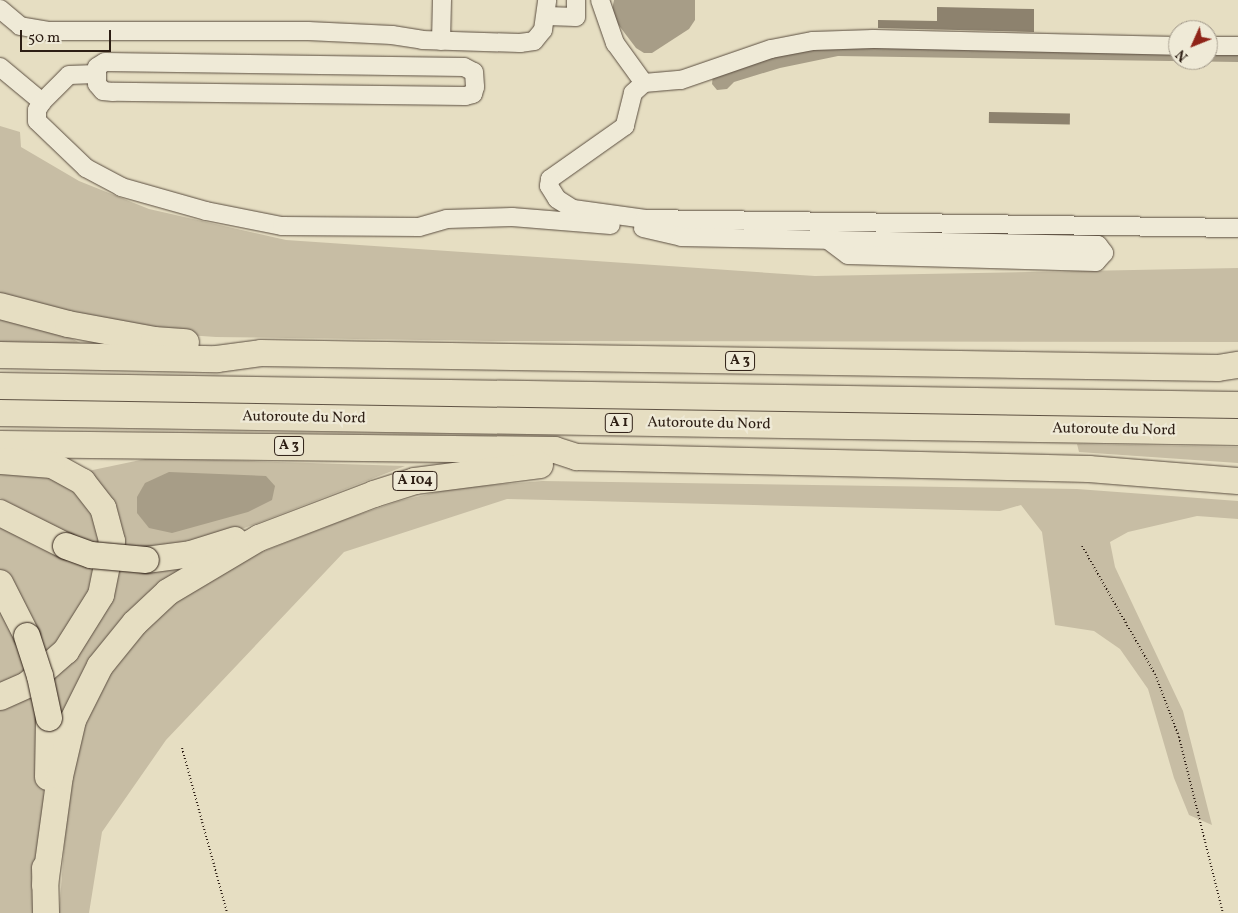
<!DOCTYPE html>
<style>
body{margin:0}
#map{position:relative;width:1238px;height:913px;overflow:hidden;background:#e6dec2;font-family:Vollkorn,serif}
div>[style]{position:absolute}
.green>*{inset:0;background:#c7bda4}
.water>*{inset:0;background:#a79d87}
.building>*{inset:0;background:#8d826e;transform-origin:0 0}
.path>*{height:2px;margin-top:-1px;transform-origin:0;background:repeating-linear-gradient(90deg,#2d1e14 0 1px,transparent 0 3.5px)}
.roads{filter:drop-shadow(0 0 1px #5b4e40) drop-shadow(0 0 1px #5b4e40)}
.minor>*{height:18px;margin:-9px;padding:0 9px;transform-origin:9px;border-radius:9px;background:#efead7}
.highway>*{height:26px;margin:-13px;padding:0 13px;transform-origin:13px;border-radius:13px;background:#e6dec2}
.bridges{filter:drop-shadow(0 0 1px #2d1e14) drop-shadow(0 0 1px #2d1e14)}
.highway-bridge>*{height:26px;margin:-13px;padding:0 13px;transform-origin:13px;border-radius:13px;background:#e6dec2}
span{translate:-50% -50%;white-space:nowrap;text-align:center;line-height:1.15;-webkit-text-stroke:4.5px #efead7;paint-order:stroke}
.shield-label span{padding:1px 4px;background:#efead7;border:1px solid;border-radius:4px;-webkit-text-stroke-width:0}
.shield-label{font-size:14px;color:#2d1e14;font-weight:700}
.street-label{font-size:15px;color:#2d1e14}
.north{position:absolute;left:1168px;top:20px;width:50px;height:50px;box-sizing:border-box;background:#efead7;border:1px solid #a19889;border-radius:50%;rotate:226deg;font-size:14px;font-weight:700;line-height:20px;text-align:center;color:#2d1e14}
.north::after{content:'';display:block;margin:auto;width:18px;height:22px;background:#8f2418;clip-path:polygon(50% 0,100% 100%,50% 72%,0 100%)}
.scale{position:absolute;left:20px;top:30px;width:91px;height:22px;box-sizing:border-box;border:2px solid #2d1e14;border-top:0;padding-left:6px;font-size:15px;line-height:18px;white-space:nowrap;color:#2d1e14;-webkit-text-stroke:4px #efead7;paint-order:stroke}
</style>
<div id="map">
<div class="green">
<div style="clip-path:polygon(0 126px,20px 132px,21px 147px,79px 181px,149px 209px,286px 240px,815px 276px,1238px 268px,1238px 342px,490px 341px,216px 337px,130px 331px,0 295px)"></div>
<div style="clip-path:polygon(0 315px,69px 337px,82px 344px,0 342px)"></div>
<div style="clip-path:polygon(1077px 444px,1238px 447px,1238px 463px,1079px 452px)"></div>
<div style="clip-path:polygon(150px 458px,405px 466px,211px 541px,180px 548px,118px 548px,88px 471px)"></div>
<div style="clip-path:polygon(0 470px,60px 480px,76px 491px,88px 505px,103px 546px,92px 546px,0 498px)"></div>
<div style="clip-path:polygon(542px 481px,1077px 489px,1238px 501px,1238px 519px,1197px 516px,1128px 532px,1110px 542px,1115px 567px,1183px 711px,1212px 825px,1189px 815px,1174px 778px,1148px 689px,1120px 649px,1094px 631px,1055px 625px,1042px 532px,1021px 505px,1000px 511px,507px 499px,344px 552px,166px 740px,102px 832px,89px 913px,59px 913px,67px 810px,85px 717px,101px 683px,146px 622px,221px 568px,346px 519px,399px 501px,454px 488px)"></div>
<div style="clip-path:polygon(0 527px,61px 556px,98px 566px,81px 611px,43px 659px,0 570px)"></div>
<div style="clip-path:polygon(187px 565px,166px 588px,61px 749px,48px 677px,117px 567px)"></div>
<div style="clip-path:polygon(0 602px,9px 614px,27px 672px,0 687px)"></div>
<div style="clip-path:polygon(34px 688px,41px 718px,44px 799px,39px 913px,0 913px,0 705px)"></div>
</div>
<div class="water">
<div style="clip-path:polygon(614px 0,695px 0,695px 20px,689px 29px,652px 53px,644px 53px,636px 48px,611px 15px)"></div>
<div style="clip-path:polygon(822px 45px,1178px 50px,1178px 60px,1208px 60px,1208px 50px,1238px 50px,1238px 62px,838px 56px,780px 68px,734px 82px,727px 89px,717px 90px,712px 84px,713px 74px,770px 55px)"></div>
<div style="clip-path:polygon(169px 472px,266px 476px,275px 486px,272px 500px,248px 512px,172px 533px,149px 528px,137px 513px,137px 497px,145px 483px)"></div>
</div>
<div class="building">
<div style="clip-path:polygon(937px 7px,1034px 9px,1034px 32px,878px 28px,878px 20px,937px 21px)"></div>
<div style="left:989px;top:112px;width:81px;height:11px;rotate:1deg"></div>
</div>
<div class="path">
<div style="left:1082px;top:546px;width:147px;rotate:60.3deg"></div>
<div style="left:1155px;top:674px;width:67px;rotate:69.1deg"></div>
<div style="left:1179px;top:737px;width:181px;rotate:76deg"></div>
<div style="left:182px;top:748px;width:171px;rotate:74.7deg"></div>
</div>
<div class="roads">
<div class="minor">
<div style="left:600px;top:0;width:46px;rotate:70.8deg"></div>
<div style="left:615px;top:43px;width:49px;rotate:54.1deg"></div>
<div style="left:644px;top:83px;width:15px;rotate:138deg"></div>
<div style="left:633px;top:93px;width:34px;rotate:104deg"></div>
<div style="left:625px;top:126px;width:92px;rotate:144.8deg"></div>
<div style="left:550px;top:179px;width:7px;rotate:98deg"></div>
<div style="left:549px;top:186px;width:15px;rotate:58deg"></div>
<div style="left:557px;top:199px;width:19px;rotate:32deg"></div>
<div style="left:573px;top:209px;width:73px;rotate:7.9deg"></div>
<div style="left:645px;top:219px;width:593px;rotate:0.87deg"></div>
<div style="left:0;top:9px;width:26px;rotate:40deg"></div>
<div style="left:20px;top:26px;width:27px;rotate:10deg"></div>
<div style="left:47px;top:31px;width:261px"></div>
<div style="left:308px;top:31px;width:84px;rotate:2.7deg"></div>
<div style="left:392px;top:35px;width:30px;rotate:9deg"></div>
<div style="left:422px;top:40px;width:98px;rotate:1.8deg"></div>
<div style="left:520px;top:43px;width:14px;rotate:-8deg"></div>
<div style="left:534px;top:41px;width:14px;rotate:-51deg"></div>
<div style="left:543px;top:30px;width:30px;rotate:-82deg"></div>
<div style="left:547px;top:16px;width:29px;rotate:2deg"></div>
<div style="left:576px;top:17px;width:17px;rotate:-90deg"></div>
<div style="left:441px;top:41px;width:41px;rotate:-88.6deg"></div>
<div style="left:1208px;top:46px;width:30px"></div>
<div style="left:105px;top:62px;width:359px;rotate:0.8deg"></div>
<div style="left:464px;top:67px;width:11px;rotate:27deg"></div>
<div style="left:474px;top:72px;width:15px;rotate:86deg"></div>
<div style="left:475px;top:87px;width:7px;rotate:106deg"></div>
<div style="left:473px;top:94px;width:8px;rotate:166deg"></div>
<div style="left:465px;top:96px;width:352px;rotate:-179.3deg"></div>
<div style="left:113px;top:92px;width:10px;rotate:-174deg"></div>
<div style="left:103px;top:91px;width:9px;rotate:-131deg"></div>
<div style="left:97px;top:84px;width:17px;rotate:-90deg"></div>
<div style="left:97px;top:67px;width:9px;rotate:-32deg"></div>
<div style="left:0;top:67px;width:55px;rotate:39.8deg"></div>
<div style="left:42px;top:102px;width:38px;rotate:-45deg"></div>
<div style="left:69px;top:75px;width:27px;rotate:-2deg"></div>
<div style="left:644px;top:83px;width:37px;rotate:-5deg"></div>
<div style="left:681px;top:80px;width:95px;rotate:-19deg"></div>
<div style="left:771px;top:49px;width:43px;rotate:-10.8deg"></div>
<div style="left:813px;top:41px;width:60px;rotate:-1.9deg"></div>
<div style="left:873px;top:39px;width:305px;rotate:1.3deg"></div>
<div style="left:42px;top:102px;width:9px;rotate:122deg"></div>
<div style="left:37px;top:110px;width:11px;rotate:90deg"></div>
<div style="left:37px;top:121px;width:68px;rotate:43.8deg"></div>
<div style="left:86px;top:168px;width:40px;rotate:28deg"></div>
<div style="left:121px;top:187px;width:88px;rotate:15.8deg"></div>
<div style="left:206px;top:211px;width:77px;rotate:11.2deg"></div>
<div style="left:282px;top:226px;width:137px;rotate:0.4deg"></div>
<div style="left:419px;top:227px;width:29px;rotate:-16deg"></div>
<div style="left:447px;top:219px;width:65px;rotate:-1.8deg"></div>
<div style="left:512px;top:217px;width:99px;rotate:4.6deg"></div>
<div style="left:643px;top:228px;width:39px;rotate:13deg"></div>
<div style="left:681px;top:237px;width:417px;rotate:1.1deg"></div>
<div style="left:1098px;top:245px;width:10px;rotate:53deg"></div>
<div style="left:1104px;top:253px;width:12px;rotate:132deg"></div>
<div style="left:1096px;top:262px;width:248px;rotate:-178.4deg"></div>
<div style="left:848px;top:255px;width:25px;rotate:-143deg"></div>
</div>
<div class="highway">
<div style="left:0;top:306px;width:70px;rotate:14.8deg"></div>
<div style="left:68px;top:324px;width:87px;rotate:10.5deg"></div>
<div style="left:154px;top:340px;width:32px;rotate:4deg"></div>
<div style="left:0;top:355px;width:217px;rotate:1.1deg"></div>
<div style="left:217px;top:359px;width:44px;rotate:-7.8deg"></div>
<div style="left:261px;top:353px;width:957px;rotate:0.9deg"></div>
<div style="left:1218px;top:368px;width:20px;rotate:-9deg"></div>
<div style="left:0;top:386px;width:1238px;rotate:0.88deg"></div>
<div style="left:0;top:413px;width:1238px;rotate:0.88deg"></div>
<div style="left:0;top:444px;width:555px;rotate:0.62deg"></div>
<div style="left:555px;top:450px;width:23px;rotate:18deg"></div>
<div style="left:577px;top:457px;width:512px;rotate:1.34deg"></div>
<div style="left:1089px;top:469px;width:149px;rotate:4.6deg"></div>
<div style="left:0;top:513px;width:74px;rotate:26.6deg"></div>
<div style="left:146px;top:560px;width:45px;rotate:-7.6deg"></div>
<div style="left:191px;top:554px;width:46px;rotate:-17.7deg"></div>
<div style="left:0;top:583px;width:59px;rotate:63deg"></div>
<div style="left:0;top:697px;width:30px;rotate:-24deg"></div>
<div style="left:27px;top:685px;width:52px;rotate:-41.1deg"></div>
<div style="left:66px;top:651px;width:66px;rotate:-58deg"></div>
<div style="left:101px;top:595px;width:55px;rotate:-78.5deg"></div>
<div style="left:112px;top:541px;width:34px;rotate:-105deg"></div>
<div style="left:103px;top:508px;width:33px;rotate:-128deg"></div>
<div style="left:83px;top:482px;width:35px;rotate:-151deg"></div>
<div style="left:52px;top:465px;width:51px;rotate:-175.5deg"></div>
<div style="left:48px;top:777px;width:59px;rotate:-89deg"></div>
<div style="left:45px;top:868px;width:45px;rotate:88.7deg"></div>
<div style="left:45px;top:885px;width:110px;rotate:-82.2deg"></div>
<div style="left:60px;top:776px;width:57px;rotate:-76.9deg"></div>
<div style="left:73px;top:720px;width:60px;rotate:-63.4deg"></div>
<div style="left:100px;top:666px;width:55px;rotate:-50.9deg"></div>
<div style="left:135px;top:623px;width:45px;rotate:-43.2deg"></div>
<div style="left:168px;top:592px;width:106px;rotate:-30.7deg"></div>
<div style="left:259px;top:538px;width:123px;rotate:-20.9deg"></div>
<div style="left:374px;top:494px;width:43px;rotate:-17.6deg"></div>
<div style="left:415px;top:481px;width:126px;rotate:-7.3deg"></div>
</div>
</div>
<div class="bridges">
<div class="highway-bridge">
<div style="left:66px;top:546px;width:27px;rotate:20deg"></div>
<div style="left:91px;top:555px;width:55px;rotate:5.2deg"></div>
<div style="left:27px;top:636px;width:42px;rotate:72deg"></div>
<div style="left:40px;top:676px;width:43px;rotate:77.9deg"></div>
</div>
</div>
<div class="shield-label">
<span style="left:740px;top:361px">A 3</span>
<span style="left:619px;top:423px">A 1</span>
<span style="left:289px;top:446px">A 3</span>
<span style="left:415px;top:481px">A 104</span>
</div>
<div class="street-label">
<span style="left:304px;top:418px;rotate:1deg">Autoroute du Nord</span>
<span style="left:709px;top:424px;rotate:1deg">Autoroute du Nord</span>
<span style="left:1114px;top:430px;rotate:1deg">Autoroute du Nord</span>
</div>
<div class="north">N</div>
<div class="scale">50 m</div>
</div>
